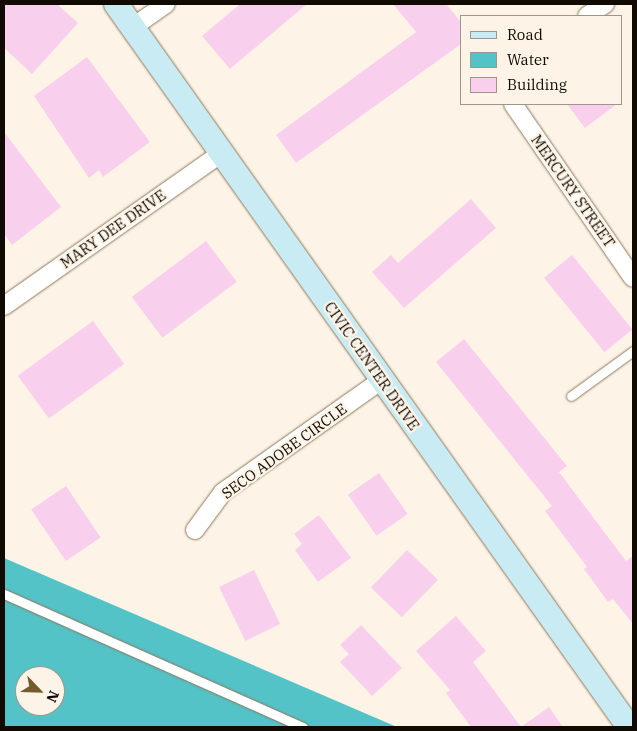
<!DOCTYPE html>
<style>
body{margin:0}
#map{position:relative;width:637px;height:731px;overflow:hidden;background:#fdf4e7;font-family:"IBM Plex Serif",serif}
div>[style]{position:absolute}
.water>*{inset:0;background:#54c3c8}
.building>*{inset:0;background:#f8d0ee;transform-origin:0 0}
.roads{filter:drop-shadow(0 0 1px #8d785b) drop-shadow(0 0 1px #8d785b)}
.lane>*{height:9px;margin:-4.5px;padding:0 4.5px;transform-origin:4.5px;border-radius:4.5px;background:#fff}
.street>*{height:18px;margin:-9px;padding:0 9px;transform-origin:9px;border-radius:9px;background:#fff}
.secondary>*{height:24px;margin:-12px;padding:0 12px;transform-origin:12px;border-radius:12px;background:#c9ecf4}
span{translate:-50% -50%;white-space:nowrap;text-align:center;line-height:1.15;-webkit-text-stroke:4.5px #fdf4e7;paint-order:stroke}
.street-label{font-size:15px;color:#110a02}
.frame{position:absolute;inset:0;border:5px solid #110a02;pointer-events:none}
.legend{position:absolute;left:460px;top:15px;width:162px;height:90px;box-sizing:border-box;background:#fdf4e7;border:1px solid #9f968b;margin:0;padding:6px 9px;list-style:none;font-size:15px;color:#110a02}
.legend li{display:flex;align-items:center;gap:10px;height:25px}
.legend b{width:25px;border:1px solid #9f968b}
.north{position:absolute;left:15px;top:666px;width:50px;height:50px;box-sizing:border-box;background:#fdf4e7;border:1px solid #9f968b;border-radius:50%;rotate:114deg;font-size:14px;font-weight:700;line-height:20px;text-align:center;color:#110a02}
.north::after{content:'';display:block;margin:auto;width:18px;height:22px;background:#735c2c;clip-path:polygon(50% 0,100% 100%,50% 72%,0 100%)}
</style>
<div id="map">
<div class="water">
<div style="clip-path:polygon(evenodd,4px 558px,397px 727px,4px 727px,4px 558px,25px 676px,55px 676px,55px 706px,25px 706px,25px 676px)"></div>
</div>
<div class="building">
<div style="clip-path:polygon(4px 4px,57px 4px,78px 23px,32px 74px,4px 48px)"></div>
<div style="clip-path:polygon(240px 4px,307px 4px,230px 69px,202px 36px)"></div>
<div style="clip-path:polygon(393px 4px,446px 4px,461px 22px,461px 44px,296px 163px,276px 135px,416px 32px)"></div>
<div style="clip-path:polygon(87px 57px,150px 142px,103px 177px,99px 170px,89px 178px,34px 96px)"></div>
<div style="clip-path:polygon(567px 104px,617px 104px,585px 128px)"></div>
<div style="clip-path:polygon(4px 132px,61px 207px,12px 245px,4px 234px)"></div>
<div style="clip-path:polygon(471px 199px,496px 228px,404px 308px,372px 272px,391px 255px,398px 263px)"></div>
<div style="left:206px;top:241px;width:51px;height:93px;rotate:53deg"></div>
<div style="left:572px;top:255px;width:96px;height:36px;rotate:51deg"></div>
<div style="left:93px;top:321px;width:53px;height:93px;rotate:54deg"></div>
<div style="clip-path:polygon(464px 339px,567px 466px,559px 472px,626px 561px,633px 556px,633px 624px,613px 599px,608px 602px,584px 569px,587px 567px,545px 511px,552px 506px,436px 362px)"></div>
<div style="left:379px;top:473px;width:50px;height:38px;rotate:55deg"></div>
<div style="left:66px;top:486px;width:62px;height:42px;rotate:56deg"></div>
<div style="clip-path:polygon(319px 515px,351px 558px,318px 582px,295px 550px,302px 544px,294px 534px)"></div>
<div style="left:407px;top:550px;width:43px;height:52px;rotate:44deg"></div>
<div style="left:254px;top:570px;width:60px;height:39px;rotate:64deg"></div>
<div style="clip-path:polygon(456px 616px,486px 651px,473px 662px,521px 727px,549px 707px,563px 727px,471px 727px,446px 693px,450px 690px,416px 651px)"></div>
<div style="clip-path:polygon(361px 625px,402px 668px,372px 696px,340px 662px,349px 654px,340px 645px)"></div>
</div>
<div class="roads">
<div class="lane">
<div style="left:571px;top:396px;width:77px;rotate:-36deg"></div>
<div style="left:4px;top:594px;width:327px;rotate:24deg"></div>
</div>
<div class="street">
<div style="left:587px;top:16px;width:22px;rotate:-34deg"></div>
<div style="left:133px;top:27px;width:40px;rotate:-34.9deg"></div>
<div style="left:513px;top:104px;width:211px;rotate:55.4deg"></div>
<div style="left:4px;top:306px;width:266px;rotate:-35.1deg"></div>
<div style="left:195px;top:530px;width:47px;rotate:-53.6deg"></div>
<div style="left:223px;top:492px;width:194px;rotate:-35.2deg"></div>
</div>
<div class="secondary">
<div style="left:116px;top:4px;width:887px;rotate:54.64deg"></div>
</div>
</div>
<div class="street-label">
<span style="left:573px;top:191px;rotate:55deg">MERCURY STREET</span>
<span style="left:113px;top:229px;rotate:-35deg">MARY DEE DRIVE</span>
<span style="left:372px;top:366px;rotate:55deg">CIVIC CENTER DRIVE</span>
<span style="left:284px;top:451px;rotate:-36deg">SECO ADOBE CIRCLE</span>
</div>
<div class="frame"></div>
<ul class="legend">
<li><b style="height:6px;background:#c9ecf4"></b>Road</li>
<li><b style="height:14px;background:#54c3c8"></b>Water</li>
<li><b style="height:14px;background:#f8d0ee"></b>Building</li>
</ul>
<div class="north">N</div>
</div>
